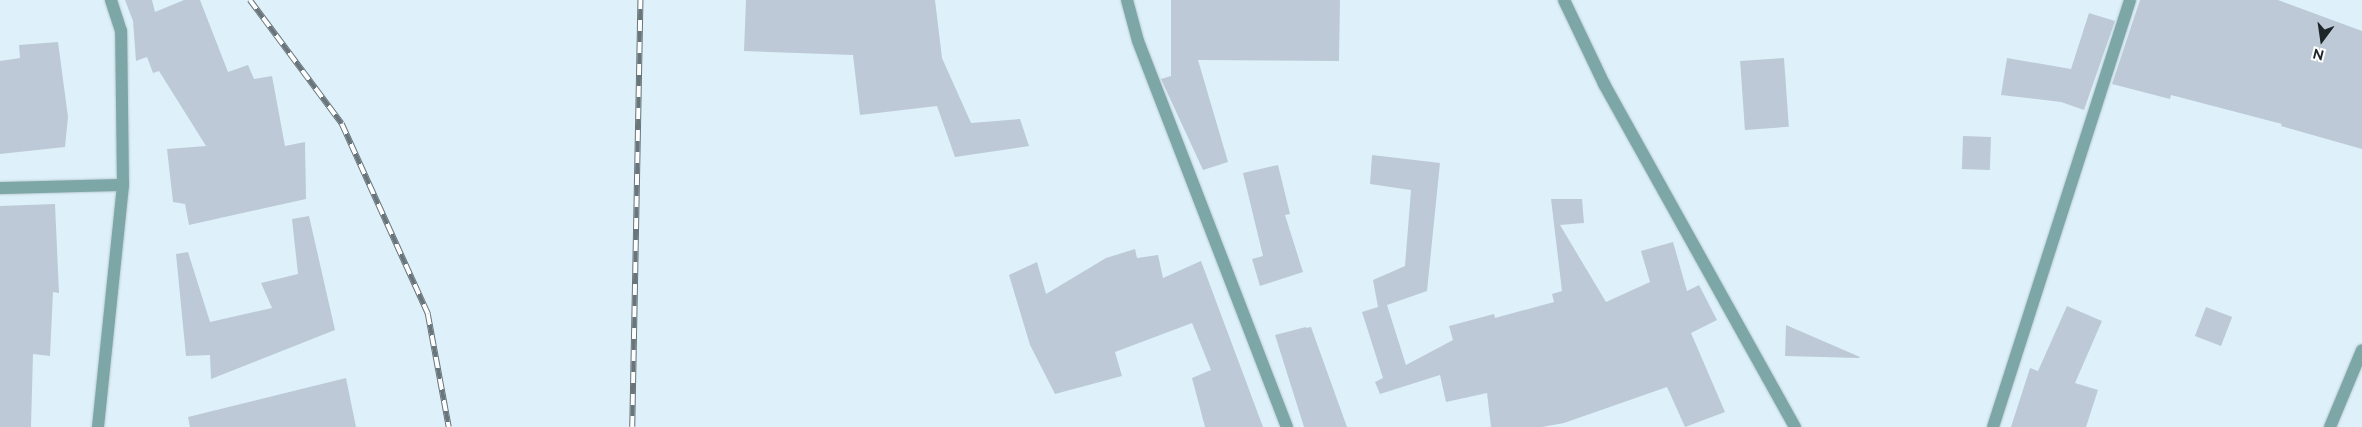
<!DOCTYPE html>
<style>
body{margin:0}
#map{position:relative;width:2362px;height:427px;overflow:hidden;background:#def1fa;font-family:Raleway,sans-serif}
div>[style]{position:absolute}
.building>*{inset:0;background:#bdc9d7;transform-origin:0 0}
.roads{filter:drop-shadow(0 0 1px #bcccd4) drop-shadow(0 0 1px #bcccd4)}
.minor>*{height:12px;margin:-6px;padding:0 6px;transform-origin:6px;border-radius:6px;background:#7da7a7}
.rail>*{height:5.5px;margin-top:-2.75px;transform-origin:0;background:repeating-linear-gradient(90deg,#fff 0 11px,#69757a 0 22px);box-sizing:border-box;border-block:1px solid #69757a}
span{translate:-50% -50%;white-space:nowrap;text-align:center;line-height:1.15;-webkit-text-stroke:4px #fff;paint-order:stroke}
.north{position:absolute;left:2297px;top:15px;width:50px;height:50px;-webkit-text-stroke:4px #fff;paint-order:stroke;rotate:194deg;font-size:14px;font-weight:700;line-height:20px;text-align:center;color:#1f2629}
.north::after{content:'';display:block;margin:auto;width:18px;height:22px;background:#1f2629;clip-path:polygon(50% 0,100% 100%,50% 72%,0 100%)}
</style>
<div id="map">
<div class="building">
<div style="clip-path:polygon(125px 0,152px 0,155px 12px,184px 0,200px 0,228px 72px,248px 65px,254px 79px,272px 76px,285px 146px,305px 142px,306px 199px,189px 225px,185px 204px,173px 202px,167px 149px,206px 146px,159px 71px,153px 73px,147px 57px,136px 61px,133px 21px)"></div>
<div style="clip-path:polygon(746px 0,935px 0,942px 58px,971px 123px,1020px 119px,1029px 146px,955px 157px,937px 106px,860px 115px,853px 55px,744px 51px)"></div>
<div style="clip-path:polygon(1171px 0,1340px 0,1339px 61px,1198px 60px,1228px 162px,1203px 170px,1161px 79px,1171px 76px)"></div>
<div style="clip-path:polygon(2140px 0,2278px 0,2362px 31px,2362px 149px,2281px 126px,2282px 124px,2171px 95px,2170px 99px,2112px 84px)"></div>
<div style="clip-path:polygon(2089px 13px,2115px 21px,2084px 110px,2061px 102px,2001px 95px,2007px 58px,2071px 69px)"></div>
<div style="clip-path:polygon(58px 42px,68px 117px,65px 147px,0 154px,0 61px,20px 58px,19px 45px)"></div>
<div style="left:1784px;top:58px;width:69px;height:44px;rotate:86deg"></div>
<div style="left:1963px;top:136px;width:28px;height:33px;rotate:2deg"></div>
<div style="clip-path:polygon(1372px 155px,1440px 163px,1427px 291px,1387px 305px,1406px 365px,1453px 340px,1449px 326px,1494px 314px,1495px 318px,1554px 302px,1552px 294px,1562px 291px,1551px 199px,1582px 199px,1584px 223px,1560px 225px,1606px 302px,1650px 282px,1641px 251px,1673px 242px,1687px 291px,1699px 285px,1717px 320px,1691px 333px,1725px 412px,1685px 427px,1667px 387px,1564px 423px,1542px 427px,1491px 427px,1487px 393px,1446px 402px,1440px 375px,1380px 394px,1375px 382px,1383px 378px,1362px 312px,1378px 307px,1373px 280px,1405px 266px,1411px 190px,1370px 184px)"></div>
<div style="clip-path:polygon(1278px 165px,1290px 214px,1285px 215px,1303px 272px,1260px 286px,1252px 259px,1263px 256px,1243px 173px)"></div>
<div style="clip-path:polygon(55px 204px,59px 293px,53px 292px,50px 356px,33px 354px,31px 427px,0 427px,0 206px)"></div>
<div style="clip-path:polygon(309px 216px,335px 330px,211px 379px,210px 355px,186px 356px,176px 254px,188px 252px,210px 322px,272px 308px,261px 283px,298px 274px,292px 219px)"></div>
<div style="clip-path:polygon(1135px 249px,1137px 258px,1158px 255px,1163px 278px,1201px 261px,1263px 427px,1205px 427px,1192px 378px,1211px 370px,1192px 323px,1115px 352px,1122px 376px,1055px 394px,1030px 345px,1009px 275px,1037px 262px,1046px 294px,1106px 258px)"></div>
<div style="clip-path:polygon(2067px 306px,2102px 321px,2075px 383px,2098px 390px,2086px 427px,2011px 427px,2030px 368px,2038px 371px)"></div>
<div style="left:2206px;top:307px;width:28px;height:31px;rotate:21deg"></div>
<div style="clip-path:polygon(1786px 325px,1860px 357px,1859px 358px,1785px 356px)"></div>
<div style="clip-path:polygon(1306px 327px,1306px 328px,1311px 327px,1347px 427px,1304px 427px,1275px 335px)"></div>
<div style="clip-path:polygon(346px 378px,356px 427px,190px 427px,188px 417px)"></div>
</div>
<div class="roads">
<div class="minor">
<div style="left:1127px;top:0;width:42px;rotate:75deg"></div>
<div style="left:1138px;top:41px;width:414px;rotate:68.9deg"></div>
<div style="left:1564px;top:0;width:93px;rotate:64.5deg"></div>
<div style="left:1604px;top:84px;width:393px;rotate:60.9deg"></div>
<div style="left:0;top:188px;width:123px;rotate:-1.4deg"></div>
<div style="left:98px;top:427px;width:243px;rotate:-84.1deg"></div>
<div style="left:123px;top:185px;width:154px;rotate:-90.7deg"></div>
<div style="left:121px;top:31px;width:33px;rotate:-108deg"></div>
<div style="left:1993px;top:427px;width:448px;rotate:-72.2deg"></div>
<div style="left:2330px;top:427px;width:83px;rotate:-67.4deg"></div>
</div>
</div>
<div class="rail">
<div style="left:250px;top:0;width:154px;rotate:53.4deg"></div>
<div style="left:342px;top:124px;width:209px;rotate:65.6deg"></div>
<div style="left:428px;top:314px;width:115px;rotate:79.5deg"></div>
<div style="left:632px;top:427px;width:427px;rotate:-88.9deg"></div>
</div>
<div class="north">N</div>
</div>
